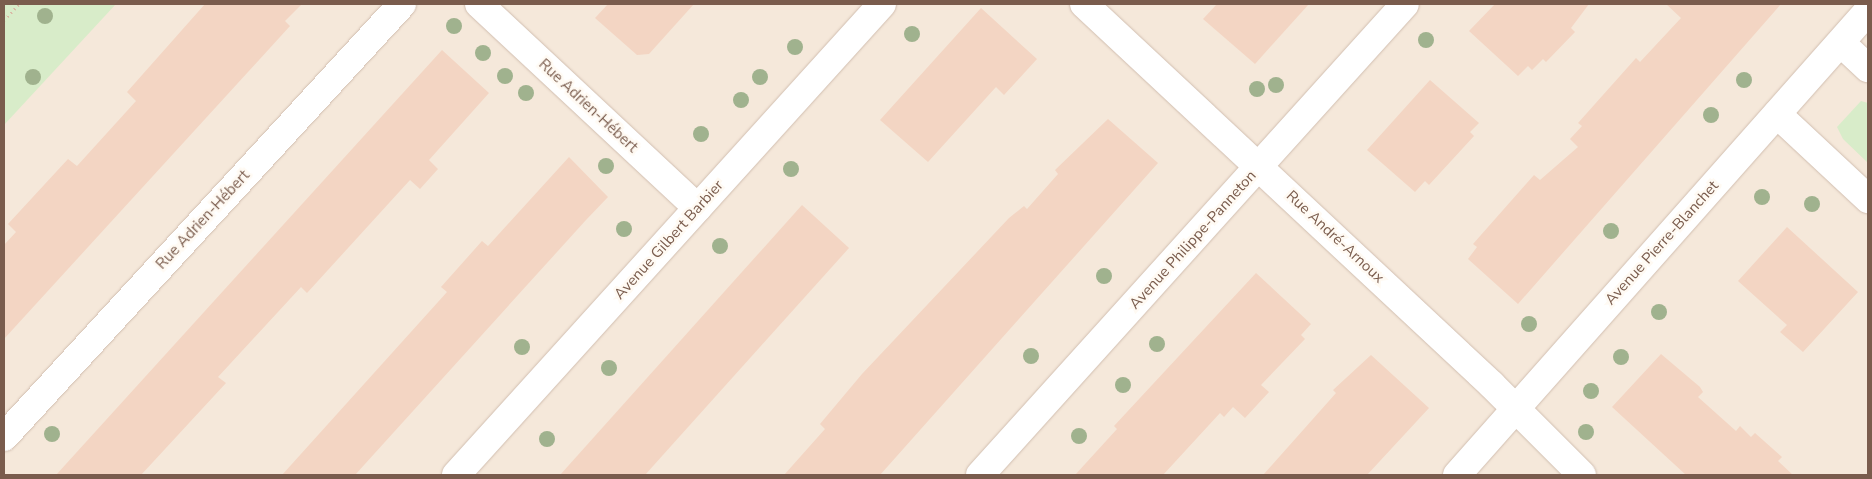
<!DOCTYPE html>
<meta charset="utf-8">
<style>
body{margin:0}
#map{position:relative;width:1872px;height:479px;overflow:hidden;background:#fdf6ec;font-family:"Nunito Sans",sans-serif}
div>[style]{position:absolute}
.residential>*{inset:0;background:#f5e8da;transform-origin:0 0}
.green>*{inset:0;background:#d8ecc9}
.building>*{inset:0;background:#f3d5c3}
.path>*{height:3px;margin-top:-1.5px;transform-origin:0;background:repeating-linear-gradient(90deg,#d9b8a5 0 1px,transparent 0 5px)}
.roads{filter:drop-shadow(0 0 1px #d1beb0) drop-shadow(0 0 1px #d1beb0)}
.minor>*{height:28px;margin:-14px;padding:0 14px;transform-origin:14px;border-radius:14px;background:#fff}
.trees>*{width:16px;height:16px;margin:-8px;border-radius:50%;background:#a0b28e}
span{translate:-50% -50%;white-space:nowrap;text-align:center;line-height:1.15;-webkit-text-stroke:5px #fffaf3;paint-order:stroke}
.street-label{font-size:15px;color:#7a5c4d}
.frame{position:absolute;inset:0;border:5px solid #7a5c4d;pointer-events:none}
</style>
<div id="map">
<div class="residential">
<div style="left:4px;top:4px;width:1864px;height:471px"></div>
</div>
<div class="green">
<div style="clip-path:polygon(4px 4px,116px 4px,4px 125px)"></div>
<div style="clip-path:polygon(1861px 101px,1868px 103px,1868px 163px,1843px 139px,1837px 127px)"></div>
</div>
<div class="building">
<div style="clip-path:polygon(205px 4px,302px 4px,285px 21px,290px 26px,4px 339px,4px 245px,16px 232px,8px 224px,68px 159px,77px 166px,136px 101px,127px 92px)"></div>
<div style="clip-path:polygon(608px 4px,694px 4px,649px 54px,637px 55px,595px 18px)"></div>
<div style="clip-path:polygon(1217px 4px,1309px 4px,1255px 64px,1203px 19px)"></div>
<div style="clip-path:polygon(1495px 4px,1589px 4px,1571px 28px,1575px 32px,1546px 62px,1543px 59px,1532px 70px,1528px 66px,1518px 76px,1469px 31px)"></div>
<div style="clip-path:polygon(1666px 4px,1781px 4px,1518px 304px,1468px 259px,1477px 247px,1473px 244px,1534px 175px,1540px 180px,1578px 147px,1570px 139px,1582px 126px,1578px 123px,1636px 58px,1640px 62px,1681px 18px)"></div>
<div style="clip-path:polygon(981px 8px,1037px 59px,1004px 95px,996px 87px,928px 162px,880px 120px)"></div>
<div style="clip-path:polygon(442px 50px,489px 93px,429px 160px,438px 169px,420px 189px,410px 180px,307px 293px,301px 287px,218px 377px,226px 383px,141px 475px,56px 475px)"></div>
<div style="clip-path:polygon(1430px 80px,1479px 123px,1470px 132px,1474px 136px,1429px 185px,1425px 181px,1415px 192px,1367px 150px)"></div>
<div style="clip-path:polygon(1108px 119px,1158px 163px,880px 475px,784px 475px,825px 429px,820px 424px,862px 374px,1009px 218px,1024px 206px,1027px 209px,1058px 174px,1055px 170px)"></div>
<div style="clip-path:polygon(569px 157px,608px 197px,586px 220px,355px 475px,282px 475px,447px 292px,441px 287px,482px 241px,488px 246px)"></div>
<div style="clip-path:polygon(802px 205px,849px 248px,645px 475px,560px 475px)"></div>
<div style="clip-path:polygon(1787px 227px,1858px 292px,1803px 352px,1780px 332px,1787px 325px,1738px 281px)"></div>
<div style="clip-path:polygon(1256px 273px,1311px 324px,1301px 335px,1305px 339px,1261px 385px,1269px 392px,1245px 418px,1233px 407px,1224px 417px,1220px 413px,1163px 475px,1075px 475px,1117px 429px,1114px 426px)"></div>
<div style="clip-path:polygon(1661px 354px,1700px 387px,1703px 392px,1698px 397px,1736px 431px,1740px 426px,1751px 437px,1755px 433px,1782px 457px,1778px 461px,1793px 475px,1686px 475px,1612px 407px)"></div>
<div style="clip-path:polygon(1371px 355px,1429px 408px,1367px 475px,1263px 475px,1336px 393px,1333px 390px)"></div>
</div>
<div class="path">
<div style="left:4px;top:20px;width:22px;rotate:-47deg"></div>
</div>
<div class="roads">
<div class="minor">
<div style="left:479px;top:4px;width:299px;rotate:43deg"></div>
<div style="left:1084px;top:4px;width:558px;rotate:43.04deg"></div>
<div style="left:1492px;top:385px;width:127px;rotate:45deg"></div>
<div style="left:1841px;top:43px;width:37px;rotate:43deg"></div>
<div style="left:1777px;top:114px;width:125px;rotate:43deg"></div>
<div style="left:4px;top:437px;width:588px;rotate:-47.41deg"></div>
<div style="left:456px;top:475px;width:635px;rotate:-47.87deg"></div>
<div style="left:980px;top:475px;width:634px;rotate:-47.94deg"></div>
<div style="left:1457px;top:475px;width:620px;rotate:-48.47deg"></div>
</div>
</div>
<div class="trees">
<div style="left:45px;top:16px"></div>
<div style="left:454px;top:26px"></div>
<div style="left:912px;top:34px"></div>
<div style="left:1426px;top:40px"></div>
<div style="left:795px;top:47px"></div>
<div style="left:483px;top:53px"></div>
<div style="left:505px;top:76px"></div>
<div style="left:33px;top:77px"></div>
<div style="left:760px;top:77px"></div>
<div style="left:1744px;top:80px"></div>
<div style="left:1276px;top:85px"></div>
<div style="left:1257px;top:89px"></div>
<div style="left:526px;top:93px"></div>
<div style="left:741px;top:100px"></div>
<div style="left:1711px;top:115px"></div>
<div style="left:701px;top:134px"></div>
<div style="left:606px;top:166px"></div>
<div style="left:791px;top:169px"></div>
<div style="left:1762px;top:197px"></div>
<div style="left:1812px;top:204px"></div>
<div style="left:624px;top:229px"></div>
<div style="left:1611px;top:231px"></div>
<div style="left:720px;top:246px"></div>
<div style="left:1104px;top:276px"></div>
<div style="left:1659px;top:312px"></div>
<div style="left:1529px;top:324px"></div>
<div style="left:1157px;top:344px"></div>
<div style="left:522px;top:347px"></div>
<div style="left:1031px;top:356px"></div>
<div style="left:1621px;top:357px"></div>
<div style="left:609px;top:368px"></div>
<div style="left:1123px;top:385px"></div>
<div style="left:1591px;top:391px"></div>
<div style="left:1586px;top:432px"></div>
<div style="left:52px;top:434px"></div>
<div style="left:1079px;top:436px"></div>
<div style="left:547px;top:439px"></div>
</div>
<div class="street-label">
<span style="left:588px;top:106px;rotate:43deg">Rue Adrien-Hébert</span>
<span style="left:203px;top:220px;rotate:-47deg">Rue Adrien-Hébert</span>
<span style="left:1335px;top:237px;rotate:43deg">Rue André-Arnoux</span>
<span style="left:669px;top:240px;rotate:-48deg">Avenue Gilbert Barbier</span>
<span style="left:1193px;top:240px;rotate:-48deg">Avenue Philippe-Panneton</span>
<span style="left:1662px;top:243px;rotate:-48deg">Avenue Pierre-Blanchet</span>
</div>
<div class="frame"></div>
</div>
